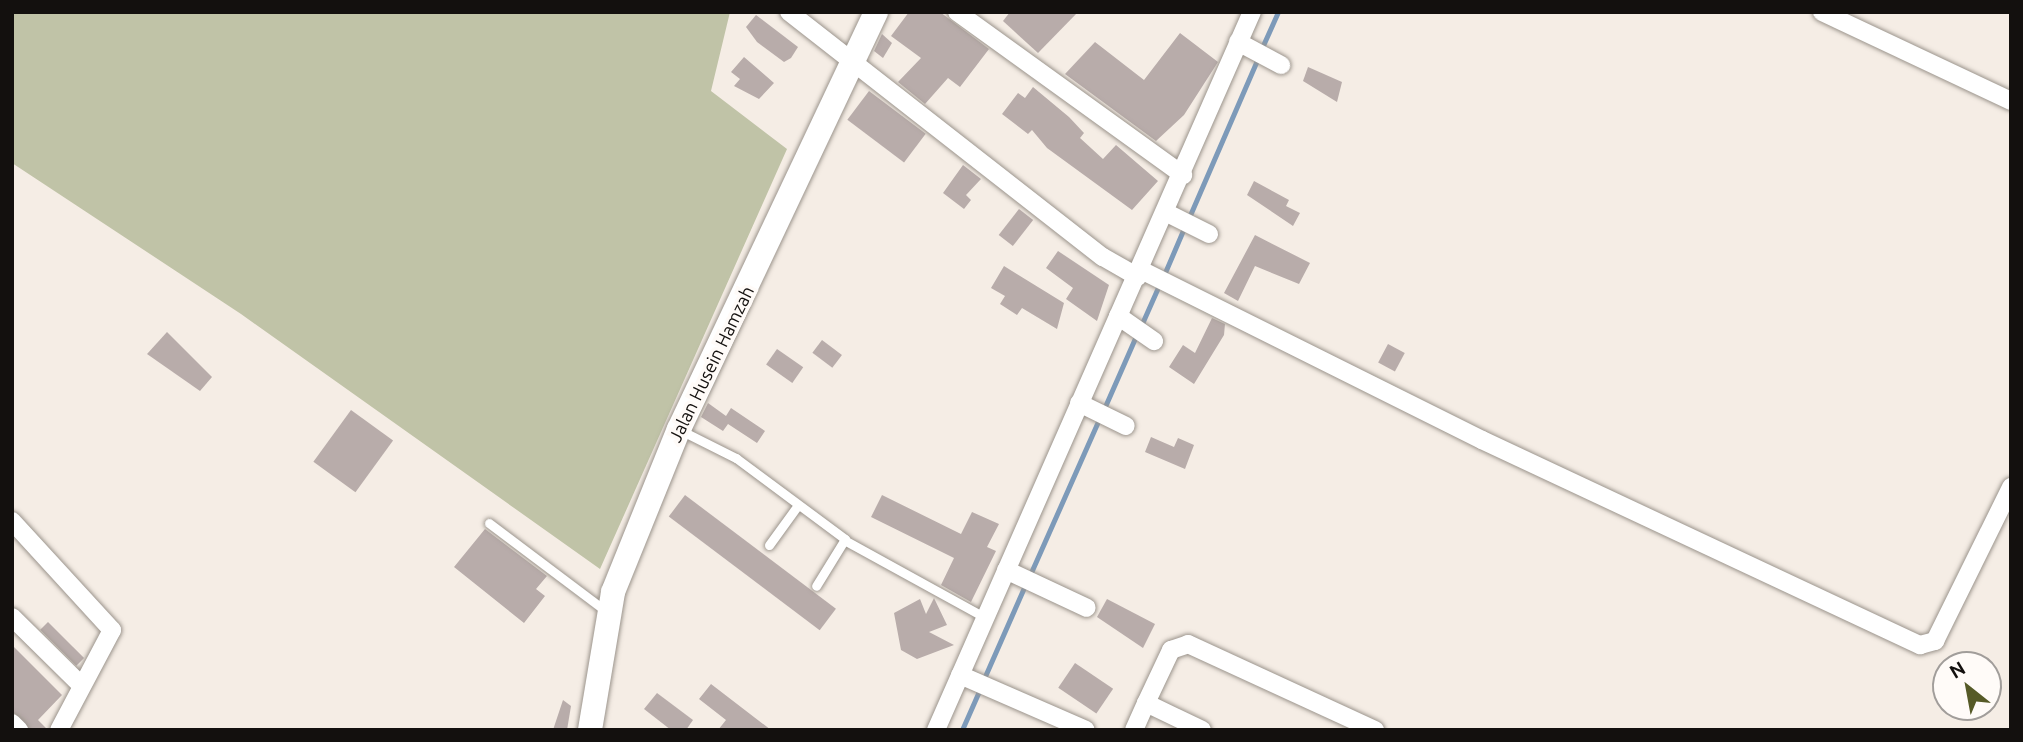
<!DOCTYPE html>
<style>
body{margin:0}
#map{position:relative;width:2023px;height:742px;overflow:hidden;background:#f5ede5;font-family:Ubuntu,sans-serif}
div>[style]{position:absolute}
.green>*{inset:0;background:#c0c3a7}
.stream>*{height:4.5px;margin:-2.25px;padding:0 2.25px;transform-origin:2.25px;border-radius:2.25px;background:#7d9ab9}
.building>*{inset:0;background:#b8acaa;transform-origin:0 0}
.roads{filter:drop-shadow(0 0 2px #9b948c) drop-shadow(0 0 2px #9b948c)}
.lane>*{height:9px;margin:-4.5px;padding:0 4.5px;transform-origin:4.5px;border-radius:4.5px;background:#fff}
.street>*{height:18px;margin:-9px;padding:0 9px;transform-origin:9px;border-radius:9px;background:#fff}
.secondary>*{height:24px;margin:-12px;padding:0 12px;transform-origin:12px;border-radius:12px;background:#fff}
span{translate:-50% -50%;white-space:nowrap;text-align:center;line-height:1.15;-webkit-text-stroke:7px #fffbf8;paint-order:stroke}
.street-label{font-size:18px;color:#13100e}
.frame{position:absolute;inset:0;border:14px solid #13100e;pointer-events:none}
.north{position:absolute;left:1932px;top:651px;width:70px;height:70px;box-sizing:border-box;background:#fffbf8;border:2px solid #a19d9a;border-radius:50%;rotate:329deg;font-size:19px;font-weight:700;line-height:28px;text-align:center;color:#13100e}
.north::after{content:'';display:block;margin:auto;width:24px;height:32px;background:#565a27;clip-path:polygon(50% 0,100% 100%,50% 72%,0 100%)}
</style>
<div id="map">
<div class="green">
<div style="clip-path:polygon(12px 12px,730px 12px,711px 91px,787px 149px,600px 569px,241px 314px,12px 163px)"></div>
</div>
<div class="stream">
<div style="left:1261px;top:50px;width:42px;rotate:-65.9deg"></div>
<div style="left:1188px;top:220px;width:176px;rotate:-66.6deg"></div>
<div style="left:1164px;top:275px;width:51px;rotate:-66.9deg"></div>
<div style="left:1141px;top:326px;width:47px;rotate:-66.2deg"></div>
<div style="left:1104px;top:409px;width:82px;rotate:-66.3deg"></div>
<div style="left:1030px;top:575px;width:173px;rotate:-66.1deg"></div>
<div style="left:983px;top:681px;width:107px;rotate:-66.3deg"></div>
<div style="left:962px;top:730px;width:45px;rotate:-66.3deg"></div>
</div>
<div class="building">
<div style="clip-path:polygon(909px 12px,940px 12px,989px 49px,960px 87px,948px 78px,925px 104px,898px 82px,921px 58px,891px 36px)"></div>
<div style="clip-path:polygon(1010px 12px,1078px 12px,1038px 53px,1003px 21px)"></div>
<div style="clip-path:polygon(756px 15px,798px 47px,791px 58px,784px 62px,757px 42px,746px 27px)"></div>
<div style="clip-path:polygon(1180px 33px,1218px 62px,1184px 115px,1156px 141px,1065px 74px,1095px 42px,1144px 80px)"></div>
<div style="clip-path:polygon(882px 34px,892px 43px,883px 58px,874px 51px)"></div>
<div style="clip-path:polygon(744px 57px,774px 83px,759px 99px,734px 86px,740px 79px,731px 72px)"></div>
<div style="clip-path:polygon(1308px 67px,1342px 82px,1337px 102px,1303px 81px)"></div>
<div style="clip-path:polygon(1033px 87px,1069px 117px,1084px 133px,1080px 138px,1103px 159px,1116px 145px,1158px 181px,1132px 210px,1047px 148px,1032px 130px,1028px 134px,1002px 114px,1018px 93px,1025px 98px)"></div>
<div style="left:869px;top:91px;width:71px;height:36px;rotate:37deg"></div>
<div style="clip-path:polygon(963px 165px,981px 179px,966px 195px,971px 200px,964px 209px,943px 193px)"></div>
<div style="clip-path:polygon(1254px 181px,1289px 200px,1286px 206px,1300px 213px,1293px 226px,1247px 195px)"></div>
<div style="left:1019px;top:209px;width:18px;height:33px;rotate:38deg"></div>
<div style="clip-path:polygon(1255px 235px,1310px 263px,1299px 284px,1255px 266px,1238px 301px,1224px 293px)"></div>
<div style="clip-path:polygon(1058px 251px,1109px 285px,1097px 321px,1066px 299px,1073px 288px,1046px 268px)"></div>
<div style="clip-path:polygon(1004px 266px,1064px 303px,1057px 329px,1022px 308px,1017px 315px,1000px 304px,1005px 296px,991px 288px)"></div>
<div style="clip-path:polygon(1212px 318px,1225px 324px,1224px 335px,1194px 384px,1169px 367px,1183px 345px,1195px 353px)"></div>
<div style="clip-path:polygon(167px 332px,212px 377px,200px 391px,147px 354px)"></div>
<div style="left:822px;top:340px;width:25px;height:16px;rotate:37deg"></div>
<div style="left:1388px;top:344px;width:19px;height:21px;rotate:28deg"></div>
<div style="left:777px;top:349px;width:32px;height:19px;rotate:35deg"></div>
<div style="clip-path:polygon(708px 403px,726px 416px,731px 408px,765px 431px,757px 443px,728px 424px,723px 431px,701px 417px)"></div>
<div style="left:351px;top:410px;width:52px;height:64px;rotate:36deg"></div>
<div style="clip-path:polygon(1151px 437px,1174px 447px,1178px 438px,1194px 445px,1185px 469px,1145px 452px)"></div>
<div style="left:685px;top:495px;width:189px;height:27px;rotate:37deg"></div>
<div style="clip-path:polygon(882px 495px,961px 534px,972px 512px,999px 524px,987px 547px,996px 551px,971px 602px,941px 585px,954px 558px,871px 517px)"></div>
<div style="clip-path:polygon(485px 529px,547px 576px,536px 589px,545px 596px,524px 623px,454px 567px)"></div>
<div style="clip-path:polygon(934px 598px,947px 625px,929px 632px,954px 645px,917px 659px,901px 650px,894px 613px,920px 599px,926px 614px)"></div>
<div style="clip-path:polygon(1107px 599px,1155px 624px,1143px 648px,1097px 617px)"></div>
<div style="left:48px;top:622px;width:51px;height:11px;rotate:45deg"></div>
<div style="clip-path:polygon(12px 645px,62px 695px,38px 720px,48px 730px,30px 730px,12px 711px)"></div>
<div style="left:1075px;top:663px;width:46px;height:30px;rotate:34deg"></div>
<div style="clip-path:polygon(711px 684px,771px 730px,718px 730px,726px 720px,699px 699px)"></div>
<div style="clip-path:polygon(657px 693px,693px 720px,686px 730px,671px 730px,644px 709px)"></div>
<div style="clip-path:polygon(563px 700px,571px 706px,567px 730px,553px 730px)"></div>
</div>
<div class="roads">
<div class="lane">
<div style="left:680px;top:430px;width:63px;rotate:26.6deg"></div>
<div style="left:736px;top:458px;width:136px;rotate:36.6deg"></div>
<div style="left:845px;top:539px;width:55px;rotate:121.7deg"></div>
<div style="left:489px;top:523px;width:148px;rotate:37deg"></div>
<div style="left:846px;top:541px;width:160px;rotate:28.8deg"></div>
<div style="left:769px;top:545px;width:49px;rotate:-54.1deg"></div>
</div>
<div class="street">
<div style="left:789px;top:12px;width:398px;rotate:38deg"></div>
<div style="left:1103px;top:257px;width:40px;rotate:29.7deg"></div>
<div style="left:957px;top:12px;width:279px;rotate:35.8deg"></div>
<div style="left:1822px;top:12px;width:209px;rotate:25.2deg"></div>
<div style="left:1238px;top:42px;width:49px;rotate:28.1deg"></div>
<div style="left:1167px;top:213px;width:47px;rotate:26.6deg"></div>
<div style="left:1139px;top:269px;width:383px;rotate:26.5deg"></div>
<div style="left:1482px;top:440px;width:484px;rotate:25.1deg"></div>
<div style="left:1920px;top:645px;width:16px;rotate:-15deg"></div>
<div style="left:1935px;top:641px;width:172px;rotate:-63.7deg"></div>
<div style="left:1118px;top:316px;width:44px;rotate:34.8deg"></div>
<div style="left:1079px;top:403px;width:52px;rotate:26.1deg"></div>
<div style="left:12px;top:521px;width:148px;rotate:47.5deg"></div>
<div style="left:112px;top:630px;width:113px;rotate:117.9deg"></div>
<div style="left:1006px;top:570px;width:89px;rotate:25.1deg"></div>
<div style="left:12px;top:617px;width:98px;rotate:44.6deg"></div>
<div style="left:960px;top:675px;width:137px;rotate:23.6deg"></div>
<div style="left:1146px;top:703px;width:59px;rotate:-64.7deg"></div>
<div style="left:1171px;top:650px;width:18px;rotate:-19deg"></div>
<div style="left:1188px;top:644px;width:206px;rotate:24.7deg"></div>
<div style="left:12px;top:723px;width:10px;rotate:45deg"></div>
<div style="left:936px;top:730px;width:784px;rotate:-66.25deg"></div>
<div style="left:1134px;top:730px;width:30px;rotate:-66deg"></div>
<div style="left:1146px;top:703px;width:62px;rotate:25.7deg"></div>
</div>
<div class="secondary">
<div style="left:590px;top:730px;width:140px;rotate:-80.5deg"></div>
<div style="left:613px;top:592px;width:176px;rotate:-68deg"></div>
<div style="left:679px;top:429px;width:461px;rotate:-64.7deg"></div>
</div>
</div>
<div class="street-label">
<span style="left:711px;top:364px;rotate:-64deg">Jalan Husein Hamzah</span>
</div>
<div class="frame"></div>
<div class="north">N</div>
</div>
